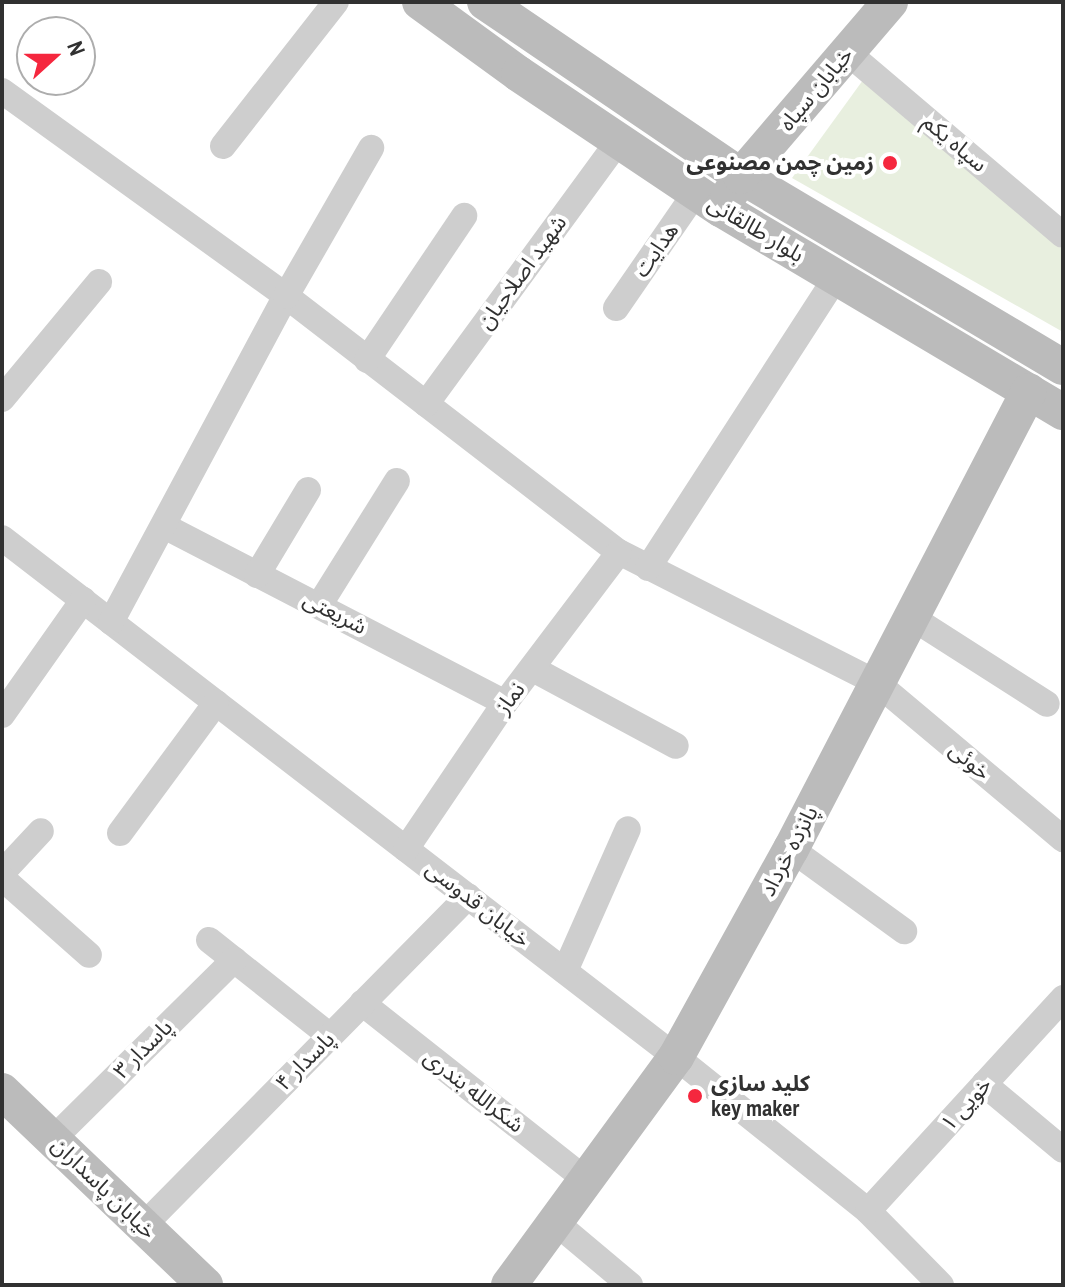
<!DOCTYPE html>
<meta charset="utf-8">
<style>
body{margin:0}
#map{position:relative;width:1065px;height:1287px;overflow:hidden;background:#fff;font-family:"Archivo Narrow","Noto Sans Arabic",sans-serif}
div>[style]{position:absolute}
.green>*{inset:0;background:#e8efdf}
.street>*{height:26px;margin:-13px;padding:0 13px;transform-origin:13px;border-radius:13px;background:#cecece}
.secondary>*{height:36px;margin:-18px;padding:0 18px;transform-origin:18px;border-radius:18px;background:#bbb}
.dots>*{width:22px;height:22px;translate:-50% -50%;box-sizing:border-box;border:4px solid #fff;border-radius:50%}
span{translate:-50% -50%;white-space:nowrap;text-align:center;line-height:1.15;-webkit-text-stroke:8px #fff;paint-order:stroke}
.street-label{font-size:22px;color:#313131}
.poi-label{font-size:22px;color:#313131;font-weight:700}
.right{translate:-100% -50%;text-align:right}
.left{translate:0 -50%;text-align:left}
.frame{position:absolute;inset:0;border:4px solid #313131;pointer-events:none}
.north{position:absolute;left:16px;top:16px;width:80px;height:80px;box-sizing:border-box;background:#fff;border:2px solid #adadad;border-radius:50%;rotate:69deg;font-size:22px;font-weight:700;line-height:32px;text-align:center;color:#313131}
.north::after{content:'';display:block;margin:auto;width:28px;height:36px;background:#f5273e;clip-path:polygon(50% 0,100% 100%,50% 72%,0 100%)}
</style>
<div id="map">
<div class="green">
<div style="clip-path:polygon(863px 80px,1063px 250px,1063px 332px,792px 178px)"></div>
</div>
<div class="street">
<div style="left:847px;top:52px;width:283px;rotate:40.3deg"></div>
<div style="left:2px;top:91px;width:350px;rotate:35.8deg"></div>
<div style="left:286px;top:296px;width:420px;rotate:37.6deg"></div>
<div style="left:619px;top:552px;width:289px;rotate:26.9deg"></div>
<div style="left:877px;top:683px;width:243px;rotate:40deg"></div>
<div style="left:223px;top:146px;width:183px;rotate:-51.9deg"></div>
<div style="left:616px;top:308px;width:141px;rotate:-55.4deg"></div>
<div style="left:367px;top:360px;width:174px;rotate:-56deg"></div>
<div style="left:2px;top:399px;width:152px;rotate:-50.3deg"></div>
<div style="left:426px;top:404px;width:327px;rotate:-53.8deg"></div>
<div style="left:164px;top:526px;width:384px;rotate:27.4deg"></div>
<div style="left:2px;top:538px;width:851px;rotate:37.6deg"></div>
<div style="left:676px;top:1057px;width:246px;rotate:38.7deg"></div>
<div style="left:868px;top:1211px;width:104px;rotate:45.4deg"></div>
<div style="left:648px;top:568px;width:346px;rotate:-57.1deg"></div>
<div style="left:257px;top:575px;width:99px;rotate:-59deg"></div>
<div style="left:320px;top:604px;width:145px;rotate:-58deg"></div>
<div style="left:911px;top:617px;width:161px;rotate:32.6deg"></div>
<div style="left:111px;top:622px;width:370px;rotate:-61.8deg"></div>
<div style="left:286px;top:296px;width:171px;rotate:-60.1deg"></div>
<div style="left:533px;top:669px;width:162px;rotate:28.3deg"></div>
<div style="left:2px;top:715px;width:141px;rotate:-54.8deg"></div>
<div style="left:120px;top:833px;width:162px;rotate:-53.6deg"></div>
<div style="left:406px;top:849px;width:176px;rotate:-55.9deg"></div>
<div style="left:505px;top:703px;width:189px;rotate:-52.9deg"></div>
<div style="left:791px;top:849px;width:140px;rotate:36deg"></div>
<div style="left:2px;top:873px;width:57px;rotate:-47.1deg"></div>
<div style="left:2px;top:878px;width:116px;rotate:41.5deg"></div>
<div style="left:209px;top:940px;width:154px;rotate:38.4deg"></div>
<div style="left:565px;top:971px;width:155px;rotate:-66.1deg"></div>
<div style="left:362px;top:1003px;width:285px;rotate:38.3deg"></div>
<div style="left:984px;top:1084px;width:103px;rotate:39.9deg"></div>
<div style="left:53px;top:1139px;width:255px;rotate:-44.7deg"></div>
<div style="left:868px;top:1211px;width:289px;rotate:-47.5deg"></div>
<div style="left:555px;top:1222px;width:98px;rotate:40deg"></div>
<div style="left:143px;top:1226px;width:463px;rotate:-45.4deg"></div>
</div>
<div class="secondary">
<div style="left:420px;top:2px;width:122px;rotate:36deg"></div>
<div style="left:519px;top:74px;width:243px;rotate:33.8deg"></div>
<div style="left:721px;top:209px;width:398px;rotate:30.7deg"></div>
<div style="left:485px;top:2px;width:310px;rotate:34.2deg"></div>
<div style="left:741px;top:176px;width:374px;rotate:30.7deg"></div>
<div style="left:728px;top:197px;width:25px;rotate:-58deg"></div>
<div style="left:741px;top:176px;width:229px;rotate:-49.4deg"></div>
<div style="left:2px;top:1091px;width:281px;rotate:43.7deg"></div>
<div style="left:509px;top:1285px;width:283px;rotate:-53.8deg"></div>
<div style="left:676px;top:1057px;width:238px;rotate:-61.1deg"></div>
<div style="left:791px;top:849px;width:516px;rotate:-62.54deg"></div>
</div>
<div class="dots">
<div style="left:890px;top:163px;background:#f5273e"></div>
<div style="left:695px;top:1096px;background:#f5273e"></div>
</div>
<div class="street-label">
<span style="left:816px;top:89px;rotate:-50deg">خیابان سپاه</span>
<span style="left:955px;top:143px;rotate:40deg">سپاه یکم</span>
<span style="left:756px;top:229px;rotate:31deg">بلوار طالقانی</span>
<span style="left:656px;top:250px;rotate:-55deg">هدایت</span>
<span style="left:522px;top:272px;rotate:-54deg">شهید اصلاحیان</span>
<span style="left:335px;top:613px;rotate:27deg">شریعتی</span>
<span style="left:510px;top:698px;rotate:-53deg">نماز</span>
<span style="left:970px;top:761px;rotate:40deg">خوئی</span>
<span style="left:789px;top:851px;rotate:-62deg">پانزده خرداد</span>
<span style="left:478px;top:904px;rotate:38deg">خیابان قدوسی</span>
<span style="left:143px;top:1049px;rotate:-45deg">پاسدار ۳</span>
<span style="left:305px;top:1061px;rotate:-45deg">پاسدار ۴</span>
<span style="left:474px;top:1091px;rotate:38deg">شکرالله بندری</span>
<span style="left:966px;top:1104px;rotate:-48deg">خویی ۱</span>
<span style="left:104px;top:1188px;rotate:44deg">خیابان پاسداران</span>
</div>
<div class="poi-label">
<span class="right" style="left:874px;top:163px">زمین چمن مصنوعی</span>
<span class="left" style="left:711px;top:1096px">کلید سازی<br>key maker</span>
</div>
<div class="frame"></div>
<div class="north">N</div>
</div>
